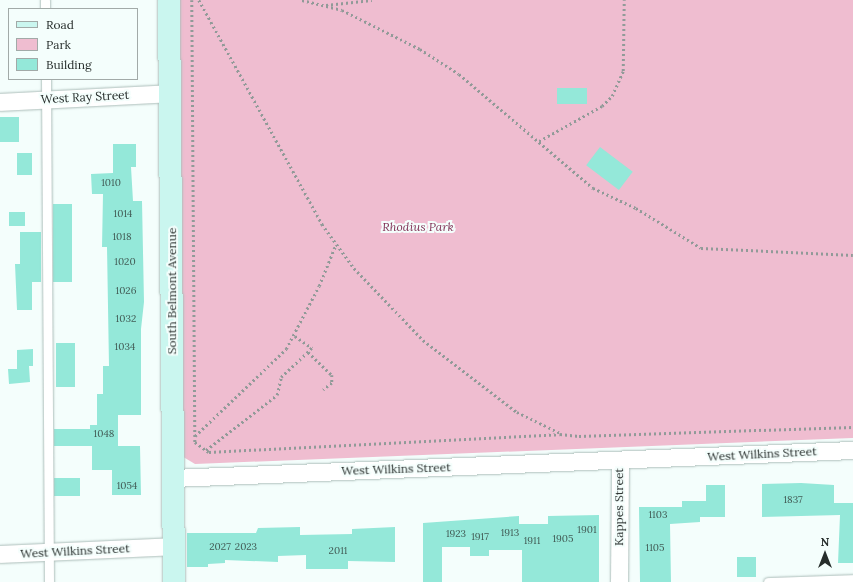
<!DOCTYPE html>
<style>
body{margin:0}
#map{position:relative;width:853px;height:582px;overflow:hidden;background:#f4fefc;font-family:Lora,serif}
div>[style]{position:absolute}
.green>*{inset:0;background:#efbdd0}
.building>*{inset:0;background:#94e8d9;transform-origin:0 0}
.path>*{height:2.5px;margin-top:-1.25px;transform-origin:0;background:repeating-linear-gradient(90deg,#919a98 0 2px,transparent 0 5px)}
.roads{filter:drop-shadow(0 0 1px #adbeba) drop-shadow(0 0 1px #adbeba)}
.lane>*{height:9px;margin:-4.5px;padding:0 4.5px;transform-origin:4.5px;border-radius:4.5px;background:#fff}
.street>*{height:17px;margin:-8.5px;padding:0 8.5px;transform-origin:8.5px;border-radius:8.5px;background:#fff}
.secondary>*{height:22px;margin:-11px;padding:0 11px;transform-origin:11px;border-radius:11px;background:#caf6ef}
span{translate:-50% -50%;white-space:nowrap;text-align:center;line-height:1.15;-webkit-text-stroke:4px #f4fefc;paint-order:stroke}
.number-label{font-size:10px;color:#425c56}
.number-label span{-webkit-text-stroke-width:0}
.street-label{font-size:12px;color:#262d2b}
.park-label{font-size:12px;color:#833559;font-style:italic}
.legend{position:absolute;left:8px;top:8px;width:130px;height:72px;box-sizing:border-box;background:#f4fefc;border:1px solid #a2aaa8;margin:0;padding:5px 7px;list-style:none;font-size:12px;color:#262d2b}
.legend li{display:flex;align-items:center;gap:8px;height:20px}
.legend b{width:20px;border:1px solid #a2aaa8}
.north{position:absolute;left:805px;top:534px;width:40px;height:40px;-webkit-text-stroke:3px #f4fefc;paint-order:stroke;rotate:0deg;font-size:11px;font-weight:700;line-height:16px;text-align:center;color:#262d2b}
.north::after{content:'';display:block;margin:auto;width:14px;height:18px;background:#262d2b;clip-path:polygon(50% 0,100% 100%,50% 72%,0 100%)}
</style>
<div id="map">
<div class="green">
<div style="clip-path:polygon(177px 0,853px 0,853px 438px,195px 464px,180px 455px)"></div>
</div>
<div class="building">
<div style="left:587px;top:88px;width:16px;height:30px;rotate:90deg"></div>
<div style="left:0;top:117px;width:19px;height:25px"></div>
<div style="clip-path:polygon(113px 144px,136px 144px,136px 167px,131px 167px,133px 201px,142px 201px,144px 302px,141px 329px,141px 415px,118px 415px,118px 446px,140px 446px,141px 495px,112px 495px,112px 470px,92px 470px,92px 446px,54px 446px,54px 429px,90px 429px,90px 425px,97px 425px,97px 394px,103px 394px,103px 366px,109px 366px,107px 247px,102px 247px,103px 194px,92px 194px,91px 174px,113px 173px)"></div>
<div style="left:600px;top:147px;width:41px;height:23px;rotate:37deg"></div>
<div style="left:17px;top:153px;width:15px;height:22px"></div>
<div style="left:53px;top:204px;width:19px;height:78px"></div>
<div style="left:9px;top:212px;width:16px;height:14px"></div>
<div style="clip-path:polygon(20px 232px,41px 232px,41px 282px,32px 282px,32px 310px,17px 310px,15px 264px,20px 264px)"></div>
<div style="left:56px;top:343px;width:19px;height:44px"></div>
<div style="clip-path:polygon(33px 349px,33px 366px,29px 366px,30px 382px,9px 384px,8px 369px,17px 369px,17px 350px)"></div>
<div style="left:54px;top:478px;width:26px;height:18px"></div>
<div style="clip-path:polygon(801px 483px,834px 485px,834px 503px,853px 503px,853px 563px,838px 563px,840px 515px,762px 517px,762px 484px)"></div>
<div style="clip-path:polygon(706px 485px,725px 485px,725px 517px,700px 517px,700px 522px,670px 524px,671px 582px,640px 582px,639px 507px,682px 507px,682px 501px,706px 501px)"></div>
<div style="clip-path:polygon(599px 515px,599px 582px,522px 582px,522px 550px,489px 550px,489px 556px,470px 556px,470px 547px,442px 547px,442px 582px,423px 582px,423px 523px,519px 516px,519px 524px,548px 524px,548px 516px)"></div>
<div style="clip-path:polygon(300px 527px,300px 535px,352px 534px,352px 529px,395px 527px,395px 562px,348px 561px,348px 569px,306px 569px,306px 555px,278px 556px,278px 562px,225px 560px,225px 563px,208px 564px,208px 567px,187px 567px,187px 533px,256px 533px,258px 528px)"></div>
<div style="left:737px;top:557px;width:19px;height:20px"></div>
</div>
<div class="path">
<div style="left:192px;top:0;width:442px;rotate:89.6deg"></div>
<div style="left:195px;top:442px;width:17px;rotate:36deg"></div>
<div style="left:209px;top:452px;width:351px;rotate:-2.9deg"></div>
<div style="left:560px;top:434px;width:19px;rotate:6deg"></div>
<div style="left:579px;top:436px;width:274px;rotate:-1.9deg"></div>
<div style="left:199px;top:0;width:256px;rotate:61.2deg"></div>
<div style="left:322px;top:224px;width:54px;rotate:54deg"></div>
<div style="left:354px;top:268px;width:100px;rotate:46.2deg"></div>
<div style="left:423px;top:340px;width:118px;rotate:37.5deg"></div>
<div style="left:517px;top:412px;width:48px;rotate:26deg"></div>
<div style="left:302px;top:0;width:41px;rotate:14deg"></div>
<div style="left:342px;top:10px;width:87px;rotate:26.6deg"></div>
<div style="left:420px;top:49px;width:46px;rotate:32.7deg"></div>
<div style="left:459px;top:74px;width:176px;rotate:40.4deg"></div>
<div style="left:593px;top:188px;width:47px;rotate:24.9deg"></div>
<div style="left:636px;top:208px;width:76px;rotate:31.6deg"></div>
<div style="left:701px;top:248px;width:152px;rotate:2.6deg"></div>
<div style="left:326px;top:5px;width:46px;rotate:-6.2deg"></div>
<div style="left:539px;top:141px;width:72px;rotate:-29.1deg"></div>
<div style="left:602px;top:106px;width:14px;rotate:-45deg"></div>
<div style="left:612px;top:96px;width:27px;rotate:-66deg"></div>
<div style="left:623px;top:71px;width:71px;rotate:-89.2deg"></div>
<div style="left:295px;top:336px;width:21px;rotate:35deg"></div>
<div style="left:312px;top:348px;width:6px;rotate:135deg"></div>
<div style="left:195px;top:436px;width:126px;rotate:-43.7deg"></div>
<div style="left:286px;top:349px;width:71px;rotate:-62.4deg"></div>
<div style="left:319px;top:286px;width:45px;rotate:-68deg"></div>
<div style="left:206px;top:450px;width:90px;rotate:-37.8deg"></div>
<div style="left:277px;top:395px;width:18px;rotate:-77deg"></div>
<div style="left:281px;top:377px;width:37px;rotate:-43deg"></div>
<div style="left:308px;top:352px;width:33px;rotate:44deg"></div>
<div style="left:332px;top:375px;width:8px;rotate:90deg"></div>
<div style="left:332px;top:383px;width:11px;rotate:142deg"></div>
</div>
<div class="roads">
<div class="lane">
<div style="left:45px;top:0;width:9px;rotate:90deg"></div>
<div style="left:46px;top:79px;width:503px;rotate:89.66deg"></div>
<div style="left:768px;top:582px;width:85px;rotate:-2deg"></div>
</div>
<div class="street">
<div style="left:0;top:102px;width:170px;rotate:-3deg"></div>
<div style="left:173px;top:478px;width:681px;rotate:-2.36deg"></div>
<div style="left:0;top:554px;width:174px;rotate:-2.6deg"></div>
<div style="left:619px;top:582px;width:122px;rotate:-89.5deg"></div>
</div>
<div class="secondary">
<div style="left:169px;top:0;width:582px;rotate:89.51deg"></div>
</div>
</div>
<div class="number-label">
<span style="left:111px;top:183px">1010</span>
<span style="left:123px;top:214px">1014</span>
<span style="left:122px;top:237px">1018</span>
<span style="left:125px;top:262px">1020</span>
<span style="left:126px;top:291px">1026</span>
<span style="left:126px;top:319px">1032</span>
<span style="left:125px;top:347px">1034</span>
<span style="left:104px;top:434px">1048</span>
<span style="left:127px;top:486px">1054</span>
<span style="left:793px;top:500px">1837</span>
<span style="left:658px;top:515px">1103</span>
<span style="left:587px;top:530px">1901</span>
<span style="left:510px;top:533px">1913</span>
<span style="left:456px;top:534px">1923</span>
<span style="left:480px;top:537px">1917</span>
<span style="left:563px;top:539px">1905</span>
<span style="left:532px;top:541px">1911</span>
<span style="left:220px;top:547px">2027</span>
<span style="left:246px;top:547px">2023</span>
<span style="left:655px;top:548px">1105</span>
<span style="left:338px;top:551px">2011</span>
</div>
<div class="street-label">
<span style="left:85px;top:97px;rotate:-3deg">West Ray Street</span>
<span style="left:172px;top:291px;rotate:-90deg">South Belmont Avenue</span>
<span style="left:762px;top:454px;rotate:-3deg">West Wilkins Street</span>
<span style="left:396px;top:469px;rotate:-2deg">West Wilkins Street</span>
<span style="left:619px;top:507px;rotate:-90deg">Kappes Street</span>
<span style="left:75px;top:551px;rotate:-3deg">West Wilkins Street</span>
</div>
<div class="park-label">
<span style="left:418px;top:227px">Rhodius Park</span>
</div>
<ul class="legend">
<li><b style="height:5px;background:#caf6ef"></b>Road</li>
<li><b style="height:11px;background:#efbdd0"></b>Park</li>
<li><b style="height:11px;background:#94e8d9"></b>Building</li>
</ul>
<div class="north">N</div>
</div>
